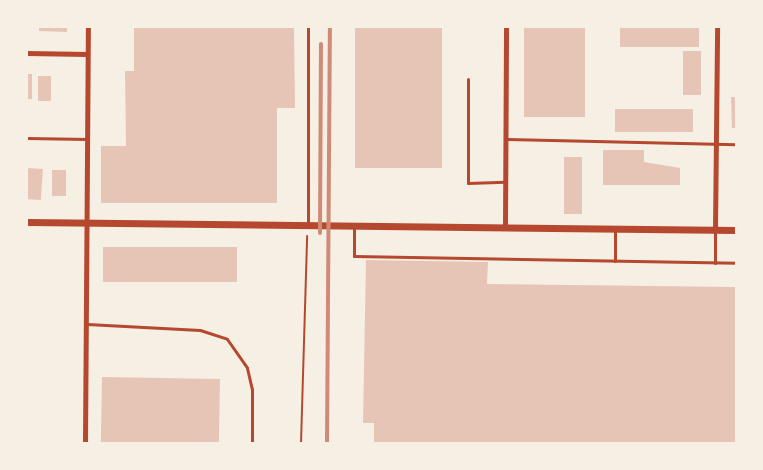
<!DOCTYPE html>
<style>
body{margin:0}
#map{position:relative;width:763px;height:470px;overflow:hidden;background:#f6efe4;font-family:Commissioner,sans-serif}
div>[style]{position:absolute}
.building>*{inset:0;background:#e6c5b7;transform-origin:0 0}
.path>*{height:2px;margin:-1px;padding:0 1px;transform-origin:1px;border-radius:1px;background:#b5482f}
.service>*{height:3px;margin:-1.5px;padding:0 1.5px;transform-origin:1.5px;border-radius:1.5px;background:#b5482f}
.minor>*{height:5px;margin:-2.5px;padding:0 2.5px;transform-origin:2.5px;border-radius:2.5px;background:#b5482f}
.tertiary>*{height:7px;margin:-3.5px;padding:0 3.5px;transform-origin:3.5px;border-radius:3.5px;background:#b5482f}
.rail>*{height:4px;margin:-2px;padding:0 2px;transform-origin:2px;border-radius:2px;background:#cf8b77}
span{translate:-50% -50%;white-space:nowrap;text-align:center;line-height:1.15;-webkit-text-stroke:4.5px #f6efe4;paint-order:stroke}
.frame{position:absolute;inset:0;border:28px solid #f6efe4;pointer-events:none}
</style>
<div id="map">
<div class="building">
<div style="clip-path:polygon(39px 27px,67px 27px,67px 32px,39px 31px)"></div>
<div style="clip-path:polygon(134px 27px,294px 27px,295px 108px,277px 108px,277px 203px,101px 203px,101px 146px,126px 146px,125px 71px,134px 71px)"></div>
<div style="left:355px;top:27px;width:87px;height:141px"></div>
<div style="left:524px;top:27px;width:61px;height:90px"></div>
<div style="left:620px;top:27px;width:79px;height:20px"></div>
<div style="left:683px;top:51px;width:18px;height:44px"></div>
<div style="left:27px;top:74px;width:5px;height:25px"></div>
<div style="left:38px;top:76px;width:13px;height:25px"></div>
<div style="clip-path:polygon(731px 97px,736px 97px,736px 128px,732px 128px)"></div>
<div style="left:615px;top:109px;width:78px;height:23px"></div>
<div style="clip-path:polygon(603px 150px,644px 150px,644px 162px,680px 168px,680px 185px,603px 185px)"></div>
<div style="left:564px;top:157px;width:18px;height:57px"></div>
<div style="left:27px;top:168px;width:16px;height:31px;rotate:4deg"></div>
<div style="left:52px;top:170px;width:14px;height:26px"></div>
<div style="left:103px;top:247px;width:134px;height:35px"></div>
<div style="clip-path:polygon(366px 260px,488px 262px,487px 284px,736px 287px,736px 443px,374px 443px,374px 423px,363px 423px)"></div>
<div style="left:102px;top:377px;width:118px;height:66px;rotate:1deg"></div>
</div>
<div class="path">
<div style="left:301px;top:443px;width:207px;rotate:-88.3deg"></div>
</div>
<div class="service">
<div style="left:308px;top:27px;width:196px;rotate:90deg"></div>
<div style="left:468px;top:79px;width:104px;rotate:90deg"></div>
<div style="left:468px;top:183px;width:37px;rotate:-2deg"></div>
<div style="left:27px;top:138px;width:60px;rotate:1deg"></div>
<div style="left:507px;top:139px;width:229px;rotate:1.3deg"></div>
<div style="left:354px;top:226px;width:30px;rotate:90deg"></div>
<div style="left:354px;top:256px;width:382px;rotate:1deg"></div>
<div style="left:615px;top:261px;width:31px;rotate:-90deg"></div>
<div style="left:715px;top:263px;width:32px;rotate:-90deg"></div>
<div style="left:87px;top:324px;width:113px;rotate:3deg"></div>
<div style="left:200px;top:330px;width:28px;rotate:18deg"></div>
<div style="left:227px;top:339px;width:35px;rotate:55deg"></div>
<div style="left:247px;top:368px;width:22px;rotate:77deg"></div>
<div style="left:252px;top:389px;width:54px;rotate:90deg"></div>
</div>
<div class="minor">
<div style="left:27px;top:53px;width:60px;rotate:1deg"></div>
<div style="left:505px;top:228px;width:201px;rotate:-89.7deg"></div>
<div style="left:715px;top:230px;width:203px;rotate:-89.4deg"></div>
<div style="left:85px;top:443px;width:416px;rotate:-89.6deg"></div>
</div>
<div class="tertiary">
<div style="left:27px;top:222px;width:709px;rotate:0.65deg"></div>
</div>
<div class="rail">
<div style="left:320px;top:233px;width:189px;rotate:-89.7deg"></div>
<div style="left:327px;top:443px;width:416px;rotate:-89.6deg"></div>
</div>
<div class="frame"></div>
</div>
